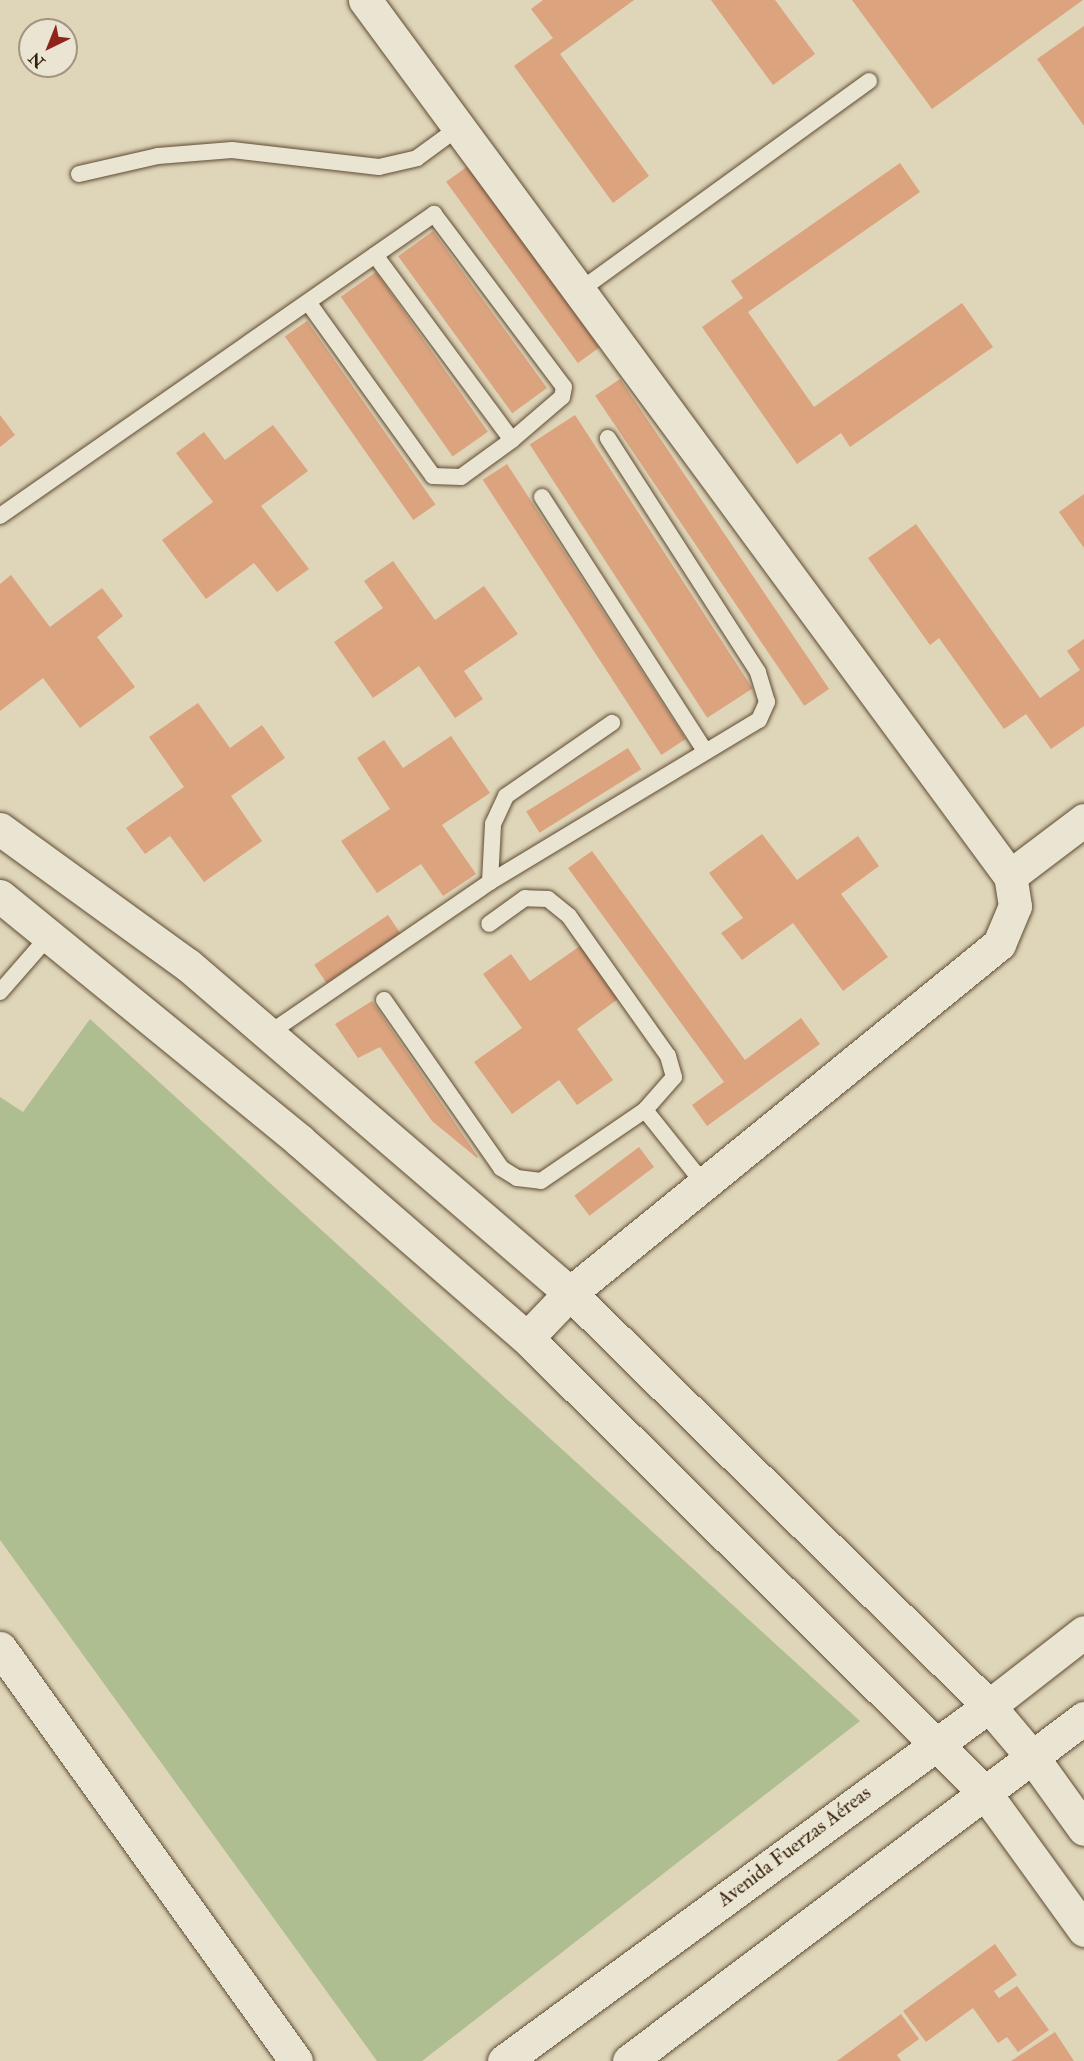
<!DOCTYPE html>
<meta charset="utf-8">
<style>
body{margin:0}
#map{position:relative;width:1084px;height:2061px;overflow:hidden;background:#dfd5b9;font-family:"IM FELL Double Pica",serif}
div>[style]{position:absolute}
.green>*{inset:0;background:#afbe91}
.building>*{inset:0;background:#dca37f;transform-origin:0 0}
.roads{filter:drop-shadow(0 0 2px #5f4c33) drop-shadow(0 0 2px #5f4c33)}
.lane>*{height:16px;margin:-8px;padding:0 8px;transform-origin:8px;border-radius:8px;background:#eae4d2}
.street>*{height:33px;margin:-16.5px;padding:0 16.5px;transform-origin:16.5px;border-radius:16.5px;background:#eae4d2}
.secondary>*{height:33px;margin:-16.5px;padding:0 16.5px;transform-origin:16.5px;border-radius:16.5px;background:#eae4d2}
span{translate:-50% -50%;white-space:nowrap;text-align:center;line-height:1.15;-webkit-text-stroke:6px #eae4d2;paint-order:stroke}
.street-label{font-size:20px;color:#341f06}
.north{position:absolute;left:18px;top:18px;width:60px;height:60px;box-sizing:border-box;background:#eae4d2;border:2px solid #a19580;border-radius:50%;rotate:223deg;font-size:16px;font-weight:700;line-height:24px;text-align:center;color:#341f06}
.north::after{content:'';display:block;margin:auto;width:21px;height:27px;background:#8f2418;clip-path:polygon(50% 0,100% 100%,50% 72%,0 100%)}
</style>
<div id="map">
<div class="green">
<div style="clip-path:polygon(90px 1019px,860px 1721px,422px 2061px,377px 2061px,0 1540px,0 1097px,23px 1112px)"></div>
</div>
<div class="building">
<div style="clip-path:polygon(543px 0,634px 0,560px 54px,649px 176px,613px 203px,514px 66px,553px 38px,531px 9px)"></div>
<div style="clip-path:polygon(711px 0,775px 0,815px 54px,773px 85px)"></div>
<div style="clip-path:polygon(852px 0,1083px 0,932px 109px)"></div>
<div style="clip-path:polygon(1084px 26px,1084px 126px,1037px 59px)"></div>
<div style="clip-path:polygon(900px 163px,920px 192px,748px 312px,814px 407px,962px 303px,993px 347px,850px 447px,841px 433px,797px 464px,702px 327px,743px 298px,731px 281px)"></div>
<div style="left:468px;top:166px;width:224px;height:27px;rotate:54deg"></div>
<div style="left:433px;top:231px;width:194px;height:43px;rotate:54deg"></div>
<div style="left:376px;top:272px;width:195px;height:43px;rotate:55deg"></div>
<div style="left:307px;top:321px;width:224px;height:27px;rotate:55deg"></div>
<div style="left:620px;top:379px;width:374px;height:30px;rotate:56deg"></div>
<div style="clip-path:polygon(0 415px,15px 435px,0 447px)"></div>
<div style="left:575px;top:415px;width:326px;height:54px;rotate:57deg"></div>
<div style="clip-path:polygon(273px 425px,308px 471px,261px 506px,309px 569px,277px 592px,254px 563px,206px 599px,162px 540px,213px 502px,176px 453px,204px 432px,225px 460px)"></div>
<div style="left:507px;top:464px;width:328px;height:29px;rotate:57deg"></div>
<div style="clip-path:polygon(1084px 494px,1084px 548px,1059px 512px)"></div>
<div style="clip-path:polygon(916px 524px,1040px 698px,1080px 670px,1067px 651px,1084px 639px,1084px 726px,1051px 749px,1026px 714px,1004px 729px,939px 638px,930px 645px,868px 558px)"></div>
<div style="clip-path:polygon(393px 561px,435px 620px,484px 586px,518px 634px,464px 671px,483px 699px,455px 718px,419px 666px,373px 698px,334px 642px,383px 608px,364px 581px)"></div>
<div style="clip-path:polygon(11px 575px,50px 627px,102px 588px,123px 616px,97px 637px,135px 687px,80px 728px,43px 678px,0 711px,0 584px)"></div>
<div style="clip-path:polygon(198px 703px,230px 748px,262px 725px,285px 758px,231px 796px,262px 841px,204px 882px,170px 836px,145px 854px,126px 828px,184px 787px,149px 737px)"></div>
<div style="clip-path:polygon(451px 736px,490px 793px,442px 825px,476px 874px,443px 896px,421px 864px,377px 893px,341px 841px,390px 809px,357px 758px,384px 740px,403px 768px)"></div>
<div style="left:628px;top:748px;width:25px;height:120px;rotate:58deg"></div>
<div style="clip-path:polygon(762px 834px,797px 880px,858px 836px,879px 866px,841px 894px,888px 957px,843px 991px,793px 923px,742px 960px,721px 933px,743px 918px,709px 873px)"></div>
<div style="clip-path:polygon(592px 851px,745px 1060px,801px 1018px,820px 1044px,707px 1126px,692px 1105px,724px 1082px,568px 868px)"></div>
<div style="left:388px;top:915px;width:22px;height:89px;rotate:56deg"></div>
<div style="clip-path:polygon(580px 946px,618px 999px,577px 1029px,613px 1080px,577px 1105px,559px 1080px,512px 1114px,474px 1062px,522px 1028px,483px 974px,511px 954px,530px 981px)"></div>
<div style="clip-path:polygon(372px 1001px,478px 1157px,477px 1158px,432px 1121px,380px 1047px,358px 1058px,335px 1024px)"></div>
<div style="left:639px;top:1147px;width:25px;height:81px;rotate:53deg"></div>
<div style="clip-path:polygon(995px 1944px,1017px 1975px,994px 1991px,999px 1998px,1017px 1986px,1049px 2030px,1018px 2052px,1007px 2037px,998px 2043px,973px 2008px,926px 2042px,903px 2011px)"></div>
<div style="clip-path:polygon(901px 2014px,919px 2039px,897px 2055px,901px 2061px,837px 2061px)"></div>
<div style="clip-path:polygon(1055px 2032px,1074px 2061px,1011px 2061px)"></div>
</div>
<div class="roads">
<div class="lane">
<div style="left:79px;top:174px;width:81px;rotate:-12.8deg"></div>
<div style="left:158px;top:156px;width:74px;rotate:-4.6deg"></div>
<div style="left:232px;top:150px;width:148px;rotate:6.6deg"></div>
<div style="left:379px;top:167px;width:39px;rotate:-13deg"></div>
<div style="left:417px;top:158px;width:51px;rotate:-36.2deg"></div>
<div style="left:375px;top:255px;width:230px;rotate:53.5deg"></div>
<div style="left:579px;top:291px;width:358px;rotate:-35.9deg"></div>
<div style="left:542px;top:497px;width:302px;rotate:57.3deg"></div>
<div style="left:0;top:516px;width:529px;rotate:-34.83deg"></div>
<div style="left:434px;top:214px;width:216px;rotate:53.1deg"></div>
<div style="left:564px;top:387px;width:10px;rotate:101deg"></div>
<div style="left:562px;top:397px;width:66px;rotate:139.3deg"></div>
<div style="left:512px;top:440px;width:63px;rotate:144deg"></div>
<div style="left:461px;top:477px;width:28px;rotate:-178deg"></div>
<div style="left:433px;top:476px;width:214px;rotate:-125.7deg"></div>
<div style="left:490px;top:882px;width:58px;rotate:-87deg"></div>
<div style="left:493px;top:824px;width:31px;rotate:-65deg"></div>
<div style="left:506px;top:796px;width:129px;rotate:-34.6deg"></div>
<div style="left:0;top:992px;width:73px;rotate:-48.9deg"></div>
<div style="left:384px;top:1000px;width:205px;rotate:55.1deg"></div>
<div style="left:501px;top:1168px;width:19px;rotate:32deg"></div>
<div style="left:517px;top:1178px;width:24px;rotate:7deg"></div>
<div style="left:541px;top:1181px;width:126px;rotate:-34.3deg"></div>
<div style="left:645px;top:1110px;width:44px;rotate:-48.7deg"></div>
<div style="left:674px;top:1077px;width:22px;rotate:-106deg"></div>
<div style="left:668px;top:1056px;width:171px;rotate:-125.3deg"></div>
<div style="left:569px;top:916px;width:27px;rotate:-141deg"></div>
<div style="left:548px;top:899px;width:23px;rotate:-178deg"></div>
<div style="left:525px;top:898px;width:44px;rotate:144.2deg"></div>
<div style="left:268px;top:1034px;width:269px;rotate:-34.4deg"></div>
<div style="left:490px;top:882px;width:314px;rotate:-31.1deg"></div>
<div style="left:759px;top:720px;width:20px;rotate:-66deg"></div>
<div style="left:767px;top:702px;width:31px;rotate:-107deg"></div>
<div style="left:758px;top:672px;width:278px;rotate:-122.7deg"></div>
<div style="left:645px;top:1110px;width:95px;rotate:51.4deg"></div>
</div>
<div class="street">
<div style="left:365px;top:0;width:1088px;rotate:53.64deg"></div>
<div style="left:0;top:829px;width:232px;rotate:35.9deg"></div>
<div style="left:188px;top:965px;width:503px;rotate:40.65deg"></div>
<div style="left:570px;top:1293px;width:588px;rotate:44.59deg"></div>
<div style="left:989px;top:1706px;width:68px;rotate:49.8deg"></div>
<div style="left:1033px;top:1758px;width:87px;rotate:54.3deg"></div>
<div style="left:0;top:896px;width:387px;rotate:39.2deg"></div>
<div style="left:300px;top:1141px;width:301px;rotate:41deg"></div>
<div style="left:527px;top:1338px;width:646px;rotate:44.81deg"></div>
<div style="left:985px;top:1793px;width:169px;rotate:54.1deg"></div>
<div style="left:527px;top:1338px;width:62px;rotate:-46.3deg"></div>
<div style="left:570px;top:1293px;width:553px;rotate:-39.13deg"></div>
<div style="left:999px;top:944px;width:41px;rotate:-67.2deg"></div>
<div style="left:1015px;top:906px;width:30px;rotate:-99deg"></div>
<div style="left:1010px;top:876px;width:93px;rotate:-37.1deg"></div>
<div style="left:0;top:1648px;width:508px;rotate:54.37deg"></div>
</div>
<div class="secondary">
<div style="left:504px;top:2061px;width:601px;rotate:-36.2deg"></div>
<div style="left:989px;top:1706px;width:120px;rotate:-37.9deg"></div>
<div style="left:629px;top:2061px;width:570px;rotate:-37.01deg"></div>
</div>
</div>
<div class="street-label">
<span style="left:794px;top:1846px;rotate:-37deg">Avenida Fuerzas Aéreas</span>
</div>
<div class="north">N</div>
</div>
